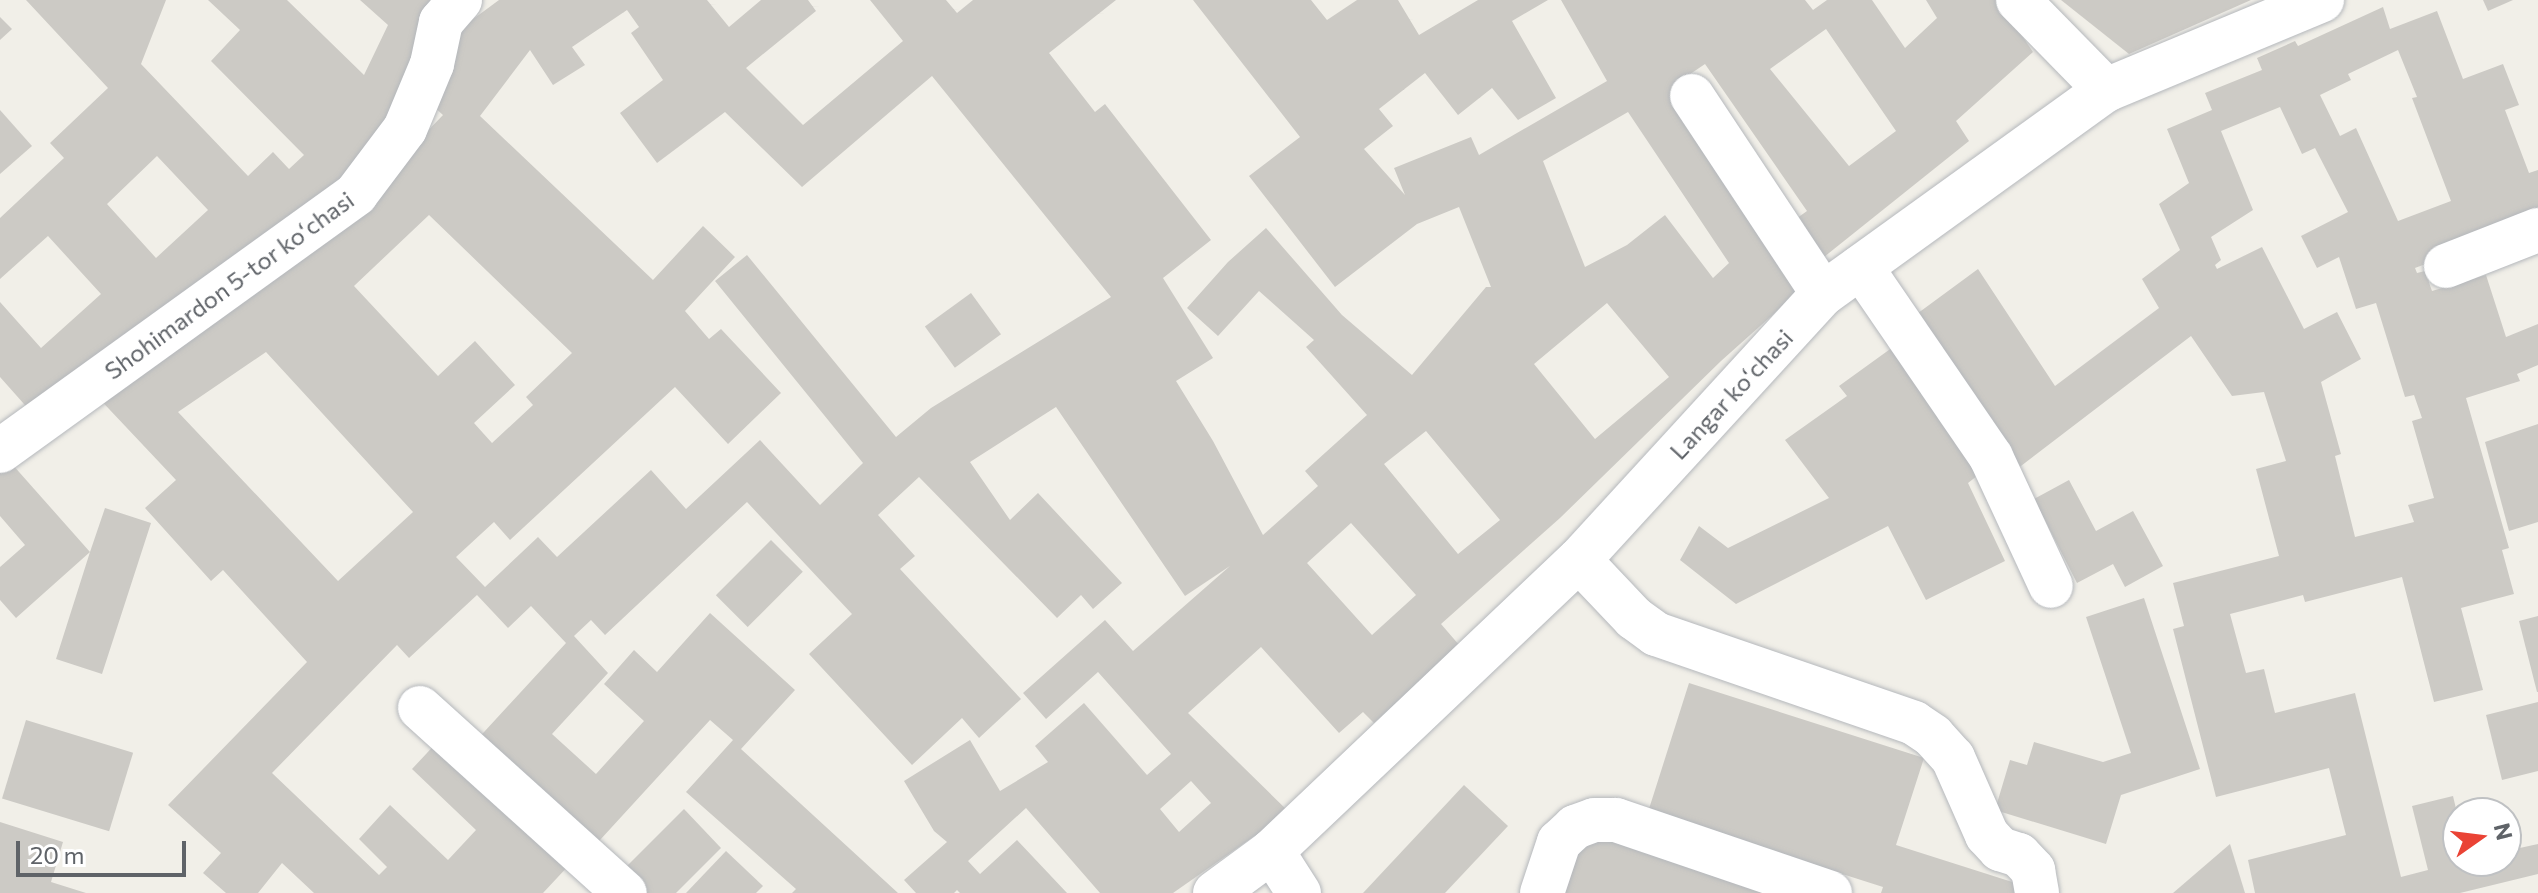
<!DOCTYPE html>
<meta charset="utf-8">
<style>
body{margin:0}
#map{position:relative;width:2538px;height:893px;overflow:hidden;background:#f1efe8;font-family:Commissioner,sans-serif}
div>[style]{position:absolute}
.building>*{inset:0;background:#cccac5;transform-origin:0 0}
.roads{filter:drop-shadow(0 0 2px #b5b8bc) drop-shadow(0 0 2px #b5b8bc)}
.minor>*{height:44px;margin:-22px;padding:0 22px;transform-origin:22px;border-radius:22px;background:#fff}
span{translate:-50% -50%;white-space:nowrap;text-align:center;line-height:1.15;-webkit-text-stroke:6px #fff;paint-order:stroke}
.street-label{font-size:24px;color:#5f6368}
.north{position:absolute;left:2442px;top:797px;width:80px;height:80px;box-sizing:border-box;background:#fff;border:2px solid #bfc1c3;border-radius:50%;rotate:76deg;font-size:22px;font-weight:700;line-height:32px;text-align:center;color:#5f6368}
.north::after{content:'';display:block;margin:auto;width:28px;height:36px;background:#ea4335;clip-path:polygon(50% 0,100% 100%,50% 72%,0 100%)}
.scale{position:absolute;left:16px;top:841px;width:170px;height:36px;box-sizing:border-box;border:4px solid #5f6368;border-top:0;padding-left:10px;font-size:24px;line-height:28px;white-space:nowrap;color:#5f6368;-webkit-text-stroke:6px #fff;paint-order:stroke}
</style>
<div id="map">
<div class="building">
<div style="clip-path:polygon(evenodd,26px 0,166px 0,141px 64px,248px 176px,273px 152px,289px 169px,304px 155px,211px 61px,240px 30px,208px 0,287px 0,364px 75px,388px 25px,360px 0,442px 0,373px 154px,32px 413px,0 377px,0 302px,41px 348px,101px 294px,48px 236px,0 279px,0 218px,64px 158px,50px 143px,108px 88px,26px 0,157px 156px,208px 210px,156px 258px,107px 204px,157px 156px)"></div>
<div style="clip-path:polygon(evenodd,499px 0,707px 0,729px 27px,761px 0,808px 0,816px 11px,746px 68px,803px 125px,903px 41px,870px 0,946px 0,957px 13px,973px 0,1116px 0,1049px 53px,1095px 112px,1105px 104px,1211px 240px,1163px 278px,1213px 358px,1176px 381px,1213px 441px,1263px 535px,1318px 486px,1305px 471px,1367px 415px,1306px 347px,1314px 340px,1259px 291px,1218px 336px,1187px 308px,1228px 262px,1266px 228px,1342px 315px,1412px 375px,1486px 287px,1491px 287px,1459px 207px,1417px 224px,1335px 287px,1249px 176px,1300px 137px,1193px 0,1311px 0,1327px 20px,1357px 0,1398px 0,1419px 35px,1478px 0,1548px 0,1512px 21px,1556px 98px,1518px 120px,1492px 88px,1458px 115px,1425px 73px,1379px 109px,1393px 126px,1364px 149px,1405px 195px,1394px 168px,1471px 137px,1479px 155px,1607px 81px,1561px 0,1805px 0,1813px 10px,1827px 0,1872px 0,1905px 48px,1937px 18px,1926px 0,1998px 0,2033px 52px,1956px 121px,1969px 141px,1814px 265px,1786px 226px,1807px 211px,1705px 64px,1671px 87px,1805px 286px,1721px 361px,1560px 518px,1441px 624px,1460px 646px,1374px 723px,1363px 712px,1339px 733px,1261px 647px,1188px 713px,1289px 812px,1173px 893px,1100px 893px,1026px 808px,968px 861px,980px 874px,1017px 840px,1067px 893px,960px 893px,957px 890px,954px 893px,916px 893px,904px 880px,947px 842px,934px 831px,904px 781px,970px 740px,1000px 791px,1048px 762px,1035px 746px,1084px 703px,1147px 775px,1171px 754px,1098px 672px,1046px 719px,1023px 693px,1105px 620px,1133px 651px,1230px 566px,1185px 596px,1056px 407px,970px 462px,1010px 520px,1038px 493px,1122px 583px,1093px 609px,1081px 595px,1057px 618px,919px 477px,878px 515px,915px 556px,900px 569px,1021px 699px,979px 738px,962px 718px,912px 765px,809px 654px,852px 614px,747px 502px,605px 635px,591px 620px,574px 636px,608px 673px,552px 734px,596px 774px,644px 721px,604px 684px,634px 650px,657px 672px,710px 613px,795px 690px,741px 749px,898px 893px,792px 893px,796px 889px,686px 792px,733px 740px,710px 720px,589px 852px,473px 744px,566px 643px,531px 606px,508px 628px,477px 595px,409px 658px,397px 645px,272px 773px,379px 875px,387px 867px,359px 839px,390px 805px,448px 860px,476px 830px,412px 769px,441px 738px,571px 863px,543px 893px,314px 893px,282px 863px,258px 893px,226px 893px,203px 873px,221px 853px,168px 805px,307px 662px,223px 570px,211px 581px,145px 508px,176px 480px,93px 392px,417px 142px,443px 115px,433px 106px,457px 31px,499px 0,627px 10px,639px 27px,631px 33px,663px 80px,620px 113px,657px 163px,725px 112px,802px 187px,932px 76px,1111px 297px,931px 408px,896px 437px,747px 255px,715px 281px,863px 463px,820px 505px,760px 440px,686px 509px,651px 470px,557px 557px,538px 537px,485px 587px,456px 557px,494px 522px,510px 540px,675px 387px,728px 444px,781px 393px,721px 329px,709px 339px,685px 311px,735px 257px,703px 226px,653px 280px,480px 116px,530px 50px,553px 85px,585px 65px,572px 47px,627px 10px,499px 0,1826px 29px,1896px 131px,1849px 166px,1770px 69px,1826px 29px,499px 0,1628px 112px,1729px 263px,1713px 278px,1665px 215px,1627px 245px,1585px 267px,1543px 161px,1628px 112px,499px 0,429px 215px,572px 353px,526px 397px,533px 405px,492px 443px,474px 423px,515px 385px,475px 341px,438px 376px,354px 286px,429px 215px,499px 0,1607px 303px,1669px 377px,1595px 439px,1534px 364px,1607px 303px,499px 0,266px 352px,413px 512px,338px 581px,178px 412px,266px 352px,499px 0,1426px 431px,1500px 520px,1458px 554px,1384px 464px,1426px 431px,499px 0,1351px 523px,1416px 595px,1372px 635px,1307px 563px,1351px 523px,499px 0,1191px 781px,1211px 803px,1179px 832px,1160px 809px,1191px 781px)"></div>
<div style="clip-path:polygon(2061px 0,2251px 0,2129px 54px)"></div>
<div style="clip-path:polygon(2483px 0,2513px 0,2488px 11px)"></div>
<div style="clip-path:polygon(evenodd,2383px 7px,2390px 29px,2437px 11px,2463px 79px,2503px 64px,2519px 105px,2505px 110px,2529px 173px,2538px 170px,2538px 221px,2415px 268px,2417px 273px,2425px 271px,2432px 291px,2486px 275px,2506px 337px,2538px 324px,2538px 365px,2517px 374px,2520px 381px,2466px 398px,2509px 548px,2502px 550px,2514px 594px,2461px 608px,2483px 690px,2434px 702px,2402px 577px,2305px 602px,2303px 595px,2230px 614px,2246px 673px,2264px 669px,2275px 713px,2355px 693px,2401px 877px,2428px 870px,2412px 806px,2453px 796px,2458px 817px,2458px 861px,2506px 861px,2506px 851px,2538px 844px,2538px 874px,2460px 893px,2255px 893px,2248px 860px,2346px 835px,2329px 768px,2216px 797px,2173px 629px,2184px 626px,2173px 583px,2279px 556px,2256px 469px,2286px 461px,2264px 392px,2232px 396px,2191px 336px,2017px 469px,1910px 319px,1978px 269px,2055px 386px,2159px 308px,2142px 279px,2180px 250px,2159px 204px,2189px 183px,2167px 129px,2212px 110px,2205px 93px,2262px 70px,2257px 58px,2295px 41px,2298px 46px,2383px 7px,2398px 50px,2417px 97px,2412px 98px,2451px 201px,2398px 221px,2356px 128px,2340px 136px,2320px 95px,2351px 80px,2348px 74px,2398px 50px,2383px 7px,2280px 107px,2302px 154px,2315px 148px,2348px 212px,2301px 236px,2317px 268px,2339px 257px,2356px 309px,2376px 303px,2405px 397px,2414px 395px,2422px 418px,2412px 421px,2434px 498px,2408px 505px,2414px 522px,2355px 537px,2335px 456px,2341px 454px,2321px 382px,2361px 359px,2337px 312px,2304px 329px,2262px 247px,2217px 269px,2215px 265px,2221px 260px,2211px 237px,2253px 210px,2221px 131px,2280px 107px)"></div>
<div style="clip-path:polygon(0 17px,12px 29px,0 40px)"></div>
<div style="clip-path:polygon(0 110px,32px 146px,0 174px)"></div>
<div style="left:971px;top:293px;width:51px;height:57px;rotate:54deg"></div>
<div style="clip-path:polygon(1893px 347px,1982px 472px,1968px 483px,2005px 561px,1926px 600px,1888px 526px,1736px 604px,1680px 560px,1699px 526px,1728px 548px,1829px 498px,1785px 440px,1847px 396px,1839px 386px)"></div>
<div style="clip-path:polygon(2538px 424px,2538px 522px,2509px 531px,2485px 442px)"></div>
<div style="clip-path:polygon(4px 455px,90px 552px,105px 508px,151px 523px,102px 674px,56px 659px,90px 552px,16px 618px,0 600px,0 567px,25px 545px,0 516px,0 458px)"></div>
<div style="clip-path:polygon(2069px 480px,2096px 531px,2133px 511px,2163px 566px,2125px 587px,2113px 564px,2077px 583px,2034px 499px)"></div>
<div style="left:771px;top:540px;width:45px;height:78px;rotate:45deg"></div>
<div style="clip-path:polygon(2144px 598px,2200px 769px,2121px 795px,2106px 844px,1995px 810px,2010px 760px,2027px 765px,2034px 742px,2103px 762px,2131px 753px,2086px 617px)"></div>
<div style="clip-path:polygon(2538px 616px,2538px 692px,2537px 692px,2519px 621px)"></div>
<div style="clip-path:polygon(1689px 683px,1924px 758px,1896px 845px,2028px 887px,2026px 893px,1881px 893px,1883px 887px,1648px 812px)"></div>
<div style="clip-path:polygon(2538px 702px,2538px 771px,2502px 780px,2486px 715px)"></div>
<div style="left:26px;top:720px;width:112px;height:82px;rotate:17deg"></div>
<div style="clip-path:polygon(1464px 785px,1508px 826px,1445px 893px,1363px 893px)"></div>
<div style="clip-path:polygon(684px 809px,721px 848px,676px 893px,638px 893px,619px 874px)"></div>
<div style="clip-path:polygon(0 822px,63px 842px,51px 882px,86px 893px,0 893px)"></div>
<div style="clip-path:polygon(1584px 832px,1771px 893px,1565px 893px)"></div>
<div style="clip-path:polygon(2230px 844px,2245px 893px,2173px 893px)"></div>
<div style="clip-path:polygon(726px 851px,763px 886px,756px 893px,686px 893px)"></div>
</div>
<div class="roads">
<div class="minor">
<div style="left:2018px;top:0;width:126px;rotate:45.6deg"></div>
<div style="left:1692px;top:96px;width:237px;rotate:56.5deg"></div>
<div style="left:2446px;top:266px;width:99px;rotate:-21.4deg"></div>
<div style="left:1861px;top:267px;width:230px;rotate:55.6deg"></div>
<div style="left:1991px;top:457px;width:142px;rotate:65.1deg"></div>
<div style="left:0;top:451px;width:439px;rotate:-35.8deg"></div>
<div style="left:356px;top:194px;width:81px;rotate:-53deg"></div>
<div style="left:405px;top:129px;width:70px;rotate:-67.4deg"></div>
<div style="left:432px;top:64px;width:43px;rotate:-77.9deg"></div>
<div style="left:441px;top:22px;width:29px;rotate:-49deg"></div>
<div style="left:1579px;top:560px;width:80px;rotate:46.5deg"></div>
<div style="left:1634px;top:618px;width:27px;rotate:36deg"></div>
<div style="left:1656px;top:634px;width:273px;rotate:19deg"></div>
<div style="left:1914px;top:723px;width:23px;rotate:34deg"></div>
<div style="left:1933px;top:736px;width:30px;rotate:48deg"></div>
<div style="left:1953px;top:758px;width:84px;rotate:66.2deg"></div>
<div style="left:1987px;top:835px;width:19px;rotate:47deg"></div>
<div style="left:2000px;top:849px;width:20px;rotate:18deg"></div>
<div style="left:2019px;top:855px;width:21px;rotate:47deg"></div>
<div style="left:2033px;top:870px;width:23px;rotate:80deg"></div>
<div style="left:420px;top:708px;width:276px;rotate:42.1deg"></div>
<div style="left:1272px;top:851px;width:50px;rotate:57.3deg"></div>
<div style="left:1215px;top:893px;width:71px;rotate:-36.4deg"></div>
<div style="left:1272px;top:851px;width:423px;rotate:-43.5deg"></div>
<div style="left:1579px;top:560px;width:361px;rotate:-47.5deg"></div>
<div style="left:1823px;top:294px;width:349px;rotate:-35.8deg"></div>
<div style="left:2106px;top:90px;width:234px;rotate:-22.6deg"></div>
<div style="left:1542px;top:893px;width:54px;rotate:-71.6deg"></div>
<div style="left:1559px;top:842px;width:22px;rotate:-43deg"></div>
<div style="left:1575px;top:827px;width:20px;rotate:-20deg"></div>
<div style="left:1594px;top:820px;width:22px"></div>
<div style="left:1616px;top:820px;width:226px;rotate:18.8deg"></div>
</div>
</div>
<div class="street-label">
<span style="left:229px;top:285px;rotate:-36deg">Shohimardon 5-tor koʻchasi</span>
<span style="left:1731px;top:394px;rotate:-47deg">Langar koʻchasi</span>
</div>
<div class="north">N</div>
<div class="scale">20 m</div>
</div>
